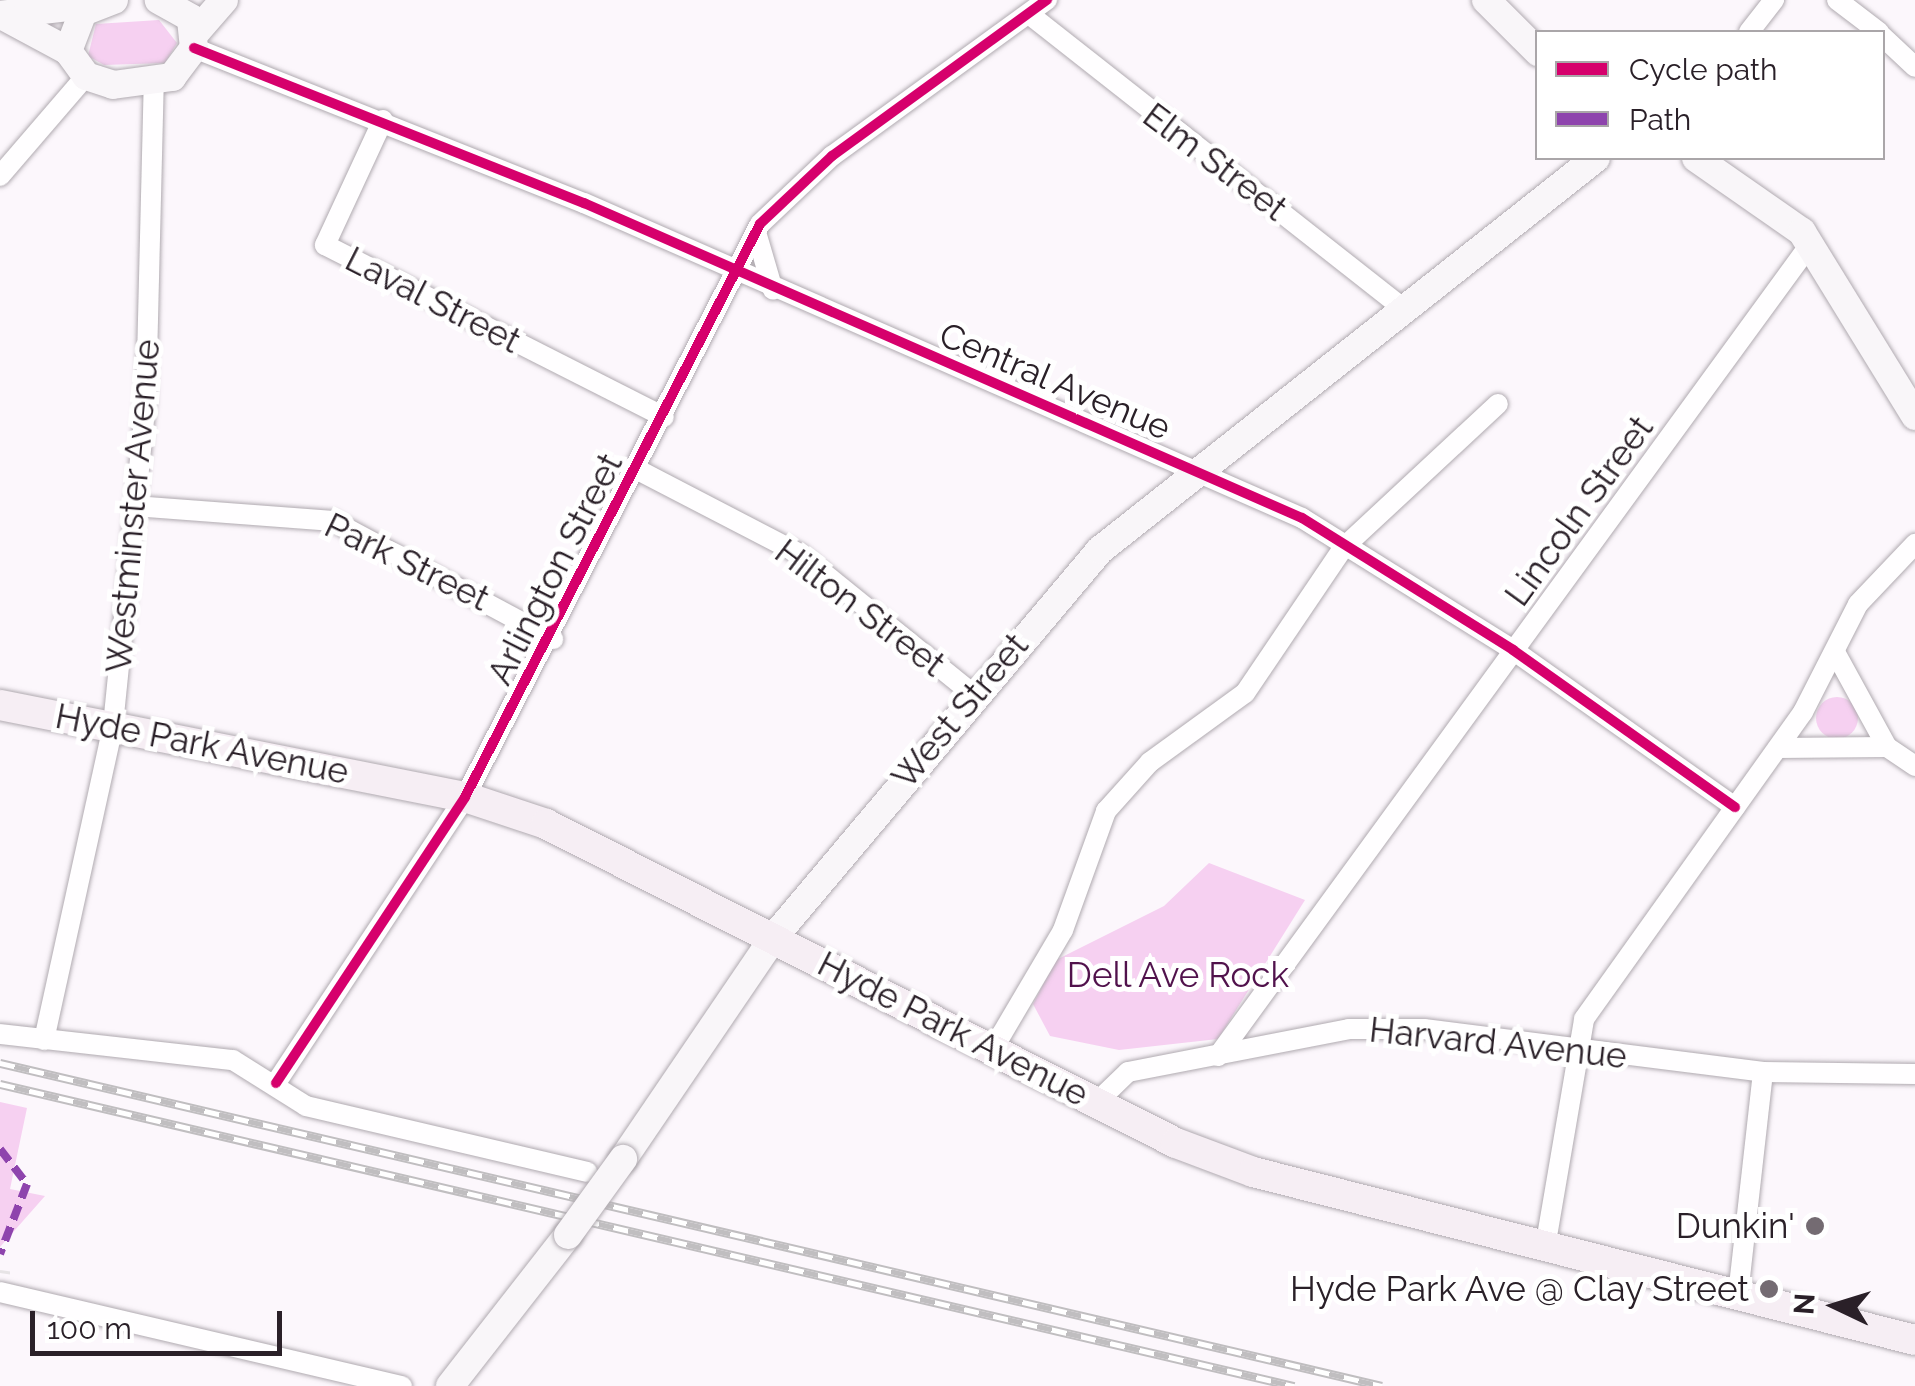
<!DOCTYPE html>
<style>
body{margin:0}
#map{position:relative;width:1915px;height:1386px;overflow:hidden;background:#fcf7fc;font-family:Raleway,sans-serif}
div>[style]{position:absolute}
.green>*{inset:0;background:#f6d0f1}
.round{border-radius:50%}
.path>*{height:2.5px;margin-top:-1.25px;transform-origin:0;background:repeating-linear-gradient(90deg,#e7e4e6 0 10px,transparent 0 15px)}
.roads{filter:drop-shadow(0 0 2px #b0aab0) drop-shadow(0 0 2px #b0aab0)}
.street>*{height:20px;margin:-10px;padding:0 10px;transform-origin:10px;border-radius:10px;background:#fffeff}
.secondary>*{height:28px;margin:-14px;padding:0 14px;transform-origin:14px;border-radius:14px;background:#f9f6f9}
.primary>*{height:30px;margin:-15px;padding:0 15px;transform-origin:15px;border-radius:15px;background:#f6eef4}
.rail>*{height:9px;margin-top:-4.5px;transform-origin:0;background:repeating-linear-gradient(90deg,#fff 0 15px,#c0bec0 0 30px);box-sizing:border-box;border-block:2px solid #c0bec0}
.bridges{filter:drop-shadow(0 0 2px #b0aab0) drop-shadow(0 0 2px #b0aab0)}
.secondary-bridge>*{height:28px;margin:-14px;padding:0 14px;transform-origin:14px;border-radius:14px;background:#f9f6f9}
.quiet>*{height:8px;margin-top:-4px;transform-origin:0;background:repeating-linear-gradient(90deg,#8e44ad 0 15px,transparent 0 23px)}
.cycleway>*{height:10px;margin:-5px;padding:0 5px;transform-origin:5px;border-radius:5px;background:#d6006c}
.dots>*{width:28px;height:28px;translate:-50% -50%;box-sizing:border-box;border:5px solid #fff;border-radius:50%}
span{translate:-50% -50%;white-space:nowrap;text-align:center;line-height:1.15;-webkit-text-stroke:10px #fff;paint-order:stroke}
.street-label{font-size:35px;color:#2a2028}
.park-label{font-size:35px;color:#51124c}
.poi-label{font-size:35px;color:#2a2028}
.right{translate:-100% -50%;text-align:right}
.legend{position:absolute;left:1535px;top:30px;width:350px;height:130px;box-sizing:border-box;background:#fff;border:2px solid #aaa6a9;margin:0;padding:12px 18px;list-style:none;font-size:30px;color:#2a2028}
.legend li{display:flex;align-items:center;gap:20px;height:50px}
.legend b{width:50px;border:2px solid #aaa6a9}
.north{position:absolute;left:1785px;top:1256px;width:100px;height:100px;-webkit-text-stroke:8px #fff;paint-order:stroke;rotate:274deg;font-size:28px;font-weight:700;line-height:40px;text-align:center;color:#2a2028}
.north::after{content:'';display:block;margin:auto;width:35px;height:45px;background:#2a2028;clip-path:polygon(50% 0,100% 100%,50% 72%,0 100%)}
.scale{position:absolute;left:30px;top:1311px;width:252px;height:45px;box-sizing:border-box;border:5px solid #2a2028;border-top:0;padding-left:12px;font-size:30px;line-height:35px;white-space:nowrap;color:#2a2028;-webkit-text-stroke:8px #fff;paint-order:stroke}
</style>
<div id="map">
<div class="green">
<div style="clip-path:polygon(159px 20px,177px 43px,165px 63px,104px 65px,88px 56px,96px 24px)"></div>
<div class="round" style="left:1816px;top:697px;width:42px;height:42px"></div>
<div style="clip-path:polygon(1209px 863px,1305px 900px,1218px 1039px,1119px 1050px,1050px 1036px,1033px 1004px,1056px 960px,1164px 906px)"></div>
<div style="clip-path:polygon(0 1102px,27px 1108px,10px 1189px,45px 1196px,0 1247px)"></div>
</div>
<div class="path">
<div style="left:0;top:1271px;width:14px;rotate:8deg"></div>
</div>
<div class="roads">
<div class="street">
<div style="left:1837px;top:0;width:53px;rotate:37.3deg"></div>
<div style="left:1029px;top:14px;width:475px;rotate:38.2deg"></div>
<div style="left:1749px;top:32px;width:41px;rotate:-52deg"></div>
<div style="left:1882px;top:36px;width:45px;rotate:43.2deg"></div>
<div style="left:194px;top:48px;width:420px;rotate:21.7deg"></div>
<div style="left:584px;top:203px;width:784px;rotate:23.69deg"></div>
<div style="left:1302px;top:518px;width:249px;rotate:32deg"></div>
<div style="left:1513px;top:650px;width:272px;rotate:35.3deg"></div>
<div style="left:383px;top:120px;width:138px;rotate:114.9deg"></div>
<div style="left:325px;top:245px;width:380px;rotate:26.9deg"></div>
<div style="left:0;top:176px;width:132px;rotate:-49.3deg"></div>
<div style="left:756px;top:232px;width:60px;rotate:73.7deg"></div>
<div style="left:638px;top:470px;width:182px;rotate:27.4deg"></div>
<div style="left:800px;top:554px;width:223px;rotate:39deg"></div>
<div style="left:134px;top:506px;width:200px;rotate:4.3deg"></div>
<div style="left:333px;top:521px;width:250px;rotate:28.2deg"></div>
<div style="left:1835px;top:652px;width:108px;rotate:61.3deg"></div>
<div style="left:1887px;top:747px;width:34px;rotate:34deg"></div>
<div style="left:1778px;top:748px;width:109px;rotate:-0.5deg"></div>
<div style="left:0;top:1034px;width:234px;rotate:6.4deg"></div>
<div style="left:233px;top:1060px;width:86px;rotate:32.2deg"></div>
<div style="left:306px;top:1106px;width:289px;rotate:13.2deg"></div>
<div style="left:44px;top:1040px;width:322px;rotate:-77.6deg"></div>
<div style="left:113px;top:725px;width:326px;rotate:-84.2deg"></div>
<div style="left:146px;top:401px;width:317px;rotate:-88.6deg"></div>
<div style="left:993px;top:1049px;width:138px;rotate:-59.5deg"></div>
<div style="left:1063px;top:930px;width:127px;rotate:-70.1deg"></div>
<div style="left:1106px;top:811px;width:66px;rotate:-48.1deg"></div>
<div style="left:1150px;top:762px;width:117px;rotate:-36deg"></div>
<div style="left:1245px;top:693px;width:176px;rotate:-55.9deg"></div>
<div style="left:1344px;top:547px;width:210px;rotate:-42.9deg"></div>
<div style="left:1218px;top:1056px;width:1006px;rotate:-53.89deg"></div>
<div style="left:276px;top:1083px;width:343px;rotate:-56.5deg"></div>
<div style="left:465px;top:797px;width:644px;rotate:-62.76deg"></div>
<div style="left:760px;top:224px;width:99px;rotate:-43.4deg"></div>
<div style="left:832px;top:156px;width:266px;rotate:-36deg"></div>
<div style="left:1097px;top:1102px;width:43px;rotate:-44.1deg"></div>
<div style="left:1128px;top:1072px;width:225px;rotate:-11deg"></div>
<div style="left:1349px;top:1029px;width:75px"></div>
<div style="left:1424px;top:1029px;width:342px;rotate:7.2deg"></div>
<div style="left:1763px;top:1072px;width:152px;rotate:0.8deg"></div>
<div style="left:1545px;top:1248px;width:232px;rotate:-80.3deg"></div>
<div style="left:1584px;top:1019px;width:377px;rotate:-54.5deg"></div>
<div style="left:1803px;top:712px;width:121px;rotate:-63deg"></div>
<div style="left:1858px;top:604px;width:83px;rotate:-46.5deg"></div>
<div style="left:0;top:1292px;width:413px;rotate:13.2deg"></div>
<div style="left:1738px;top:1295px;width:224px;rotate:-83.6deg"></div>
</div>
<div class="secondary">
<div style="left:114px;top:0;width:33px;rotate:159deg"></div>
<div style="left:83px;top:12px;width:42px;rotate:111deg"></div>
<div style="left:68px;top:51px;width:31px;rotate:54deg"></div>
<div style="left:86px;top:76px;width:28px;rotate:18deg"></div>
<div style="left:113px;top:85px;width:60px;rotate:-7.7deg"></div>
<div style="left:172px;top:77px;width:36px;rotate:-53deg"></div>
<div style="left:194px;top:48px;width:30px;rotate:-96deg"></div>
<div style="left:191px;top:18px;width:37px;rotate:-151deg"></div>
<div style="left:1486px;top:0;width:74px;rotate:45deg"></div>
<div style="left:0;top:15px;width:94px;rotate:-6.7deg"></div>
<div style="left:1px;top:15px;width:76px;rotate:28.2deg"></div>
<div style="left:197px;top:31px;width:41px;rotate:-48.9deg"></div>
<div style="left:1696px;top:158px;width:129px;rotate:34.9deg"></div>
<div style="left:1802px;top:232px;width:216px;rotate:58.4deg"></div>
<div style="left:623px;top:1159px;width:268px;rotate:-55.8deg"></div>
<div style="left:774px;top:937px;width:506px;rotate:-49.89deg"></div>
<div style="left:1100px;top:550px;width:632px;rotate:-38.32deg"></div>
<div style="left:450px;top:1386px;width:192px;rotate:-52deg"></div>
</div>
<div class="primary">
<div style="left:0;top:705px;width:474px;rotate:11.2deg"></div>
<div style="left:465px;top:797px;width:85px;rotate:18.4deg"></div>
<div style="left:546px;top:824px;width:706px;rotate:26.86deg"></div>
<div style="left:1176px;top:1143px;width:82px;rotate:20.6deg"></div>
<div style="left:1253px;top:1172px;width:683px;rotate:14.24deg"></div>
</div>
</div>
<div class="rail">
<div style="left:0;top:1063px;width:1419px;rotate:13.15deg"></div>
<div style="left:0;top:1084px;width:1329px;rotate:13.14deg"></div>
</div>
<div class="bridges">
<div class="secondary-bridge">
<div style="left:568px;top:1235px;width:94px;rotate:-54.1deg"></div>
</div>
</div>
<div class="quiet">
<div style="left:0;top:1149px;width:44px;rotate:52.4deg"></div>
<div style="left:27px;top:1184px;width:75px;rotate:111.1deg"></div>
</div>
<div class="cycleway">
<div style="left:194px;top:48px;width:420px;rotate:21.7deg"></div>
<div style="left:584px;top:203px;width:784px;rotate:23.69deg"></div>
<div style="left:1302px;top:518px;width:249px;rotate:32deg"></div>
<div style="left:1513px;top:650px;width:272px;rotate:35.3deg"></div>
<div style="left:276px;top:1083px;width:343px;rotate:-56.5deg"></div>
<div style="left:465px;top:797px;width:644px;rotate:-62.76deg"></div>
<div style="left:760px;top:224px;width:99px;rotate:-43.4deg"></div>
<div style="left:832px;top:156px;width:266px;rotate:-36deg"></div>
</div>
<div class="dots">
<div style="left:1815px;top:1226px;background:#746b72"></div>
<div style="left:1769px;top:1289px;background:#746b72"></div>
</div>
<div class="street-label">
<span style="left:1215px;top:162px;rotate:37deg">Elm Street</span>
<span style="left:433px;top:300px;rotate:27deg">Laval Street</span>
<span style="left:1055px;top:381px;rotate:23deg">Central Avenue</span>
<span style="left:133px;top:506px;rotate:-85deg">Westminster Avenue</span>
<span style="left:1579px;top:511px;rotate:-54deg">Lincoln Street</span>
<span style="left:407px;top:562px;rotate:26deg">Park Street</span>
<span style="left:555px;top:569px;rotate:-63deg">Arlington Street</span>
<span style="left:860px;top:608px;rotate:37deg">Hilton Street</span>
<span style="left:960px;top:711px;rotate:-50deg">West Street</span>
<span style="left:202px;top:744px;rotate:11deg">Hyde Park Avenue</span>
<span style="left:953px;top:1029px;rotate:27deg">Hyde Park Avenue</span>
<span style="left:1498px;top:1043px;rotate:6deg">Harvard Avenue</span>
</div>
<div class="park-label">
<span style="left:1178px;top:975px">Dell Ave Rock</span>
</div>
<div class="poi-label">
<span class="right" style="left:1795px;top:1226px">Dunkin'</span>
<span class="right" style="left:1749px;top:1289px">Hyde Park Ave @ Clay Street</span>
</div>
<ul class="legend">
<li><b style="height:12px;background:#d6006c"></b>Cycle path</li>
<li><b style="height:12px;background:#8e44ad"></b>Path</li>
</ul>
<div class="north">N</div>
<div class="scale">100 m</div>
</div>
